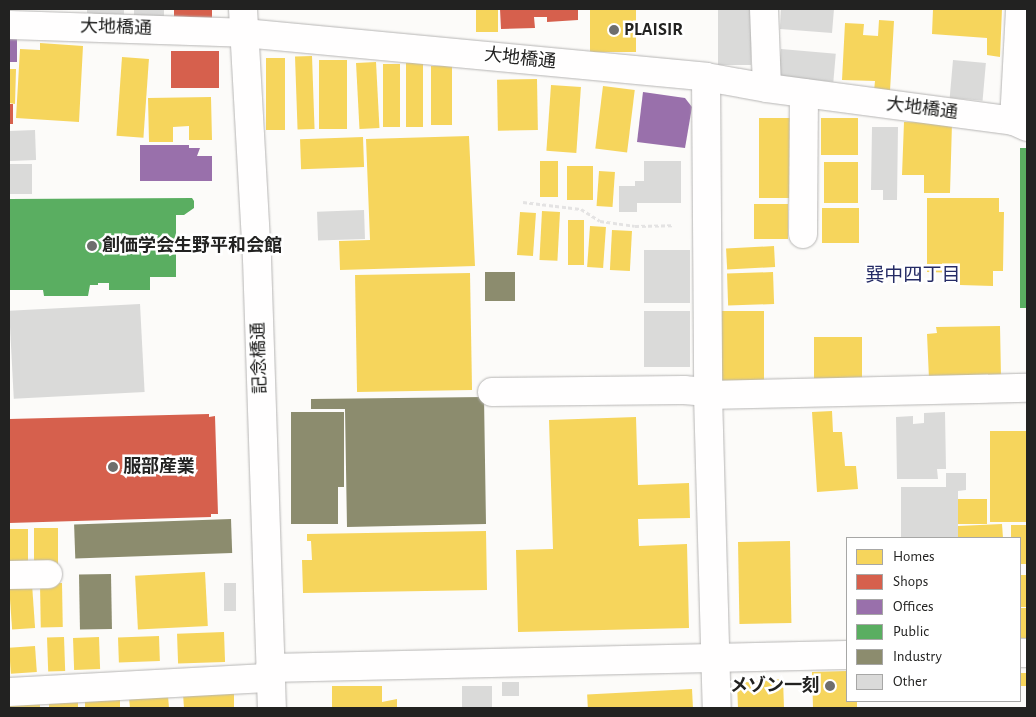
<!DOCTYPE html>
<meta charset="utf-8">
<style>
body{margin:0}
#map{position:relative;width:1036px;height:717px;overflow:hidden;background:#fcfbf9;font-family:"Alegreya Sans","Noto Sans JP",sans-serif}
div>[style]{position:absolute}
.homes>*{inset:0;background:#f6d55c;transform-origin:0 0}
.shops>*{inset:0;background:#d6604d;transform-origin:0 0}
.offices>*{inset:0;background:#9970ab;transform-origin:0 0}
.public>*{inset:0;background:#5aae61;transform-origin:0 0}
.industry>*{inset:0;background:#8c8c6e;transform-origin:0 0}
.building>*{inset:0;background:#dadad9;transform-origin:0 0}
.path>*{height:3px;margin-top:-1.5px;transform-origin:0;background:repeating-linear-gradient(90deg,#e4e3e3 0 4px,transparent 0 6.5px)}
.roads{filter:drop-shadow(0 0 1px #b6b5b4) drop-shadow(0 0 1px #b6b5b4)}
.street>*{height:28px;margin:-14px;padding:0 14px;transform-origin:14px;border-radius:14px;background:#fffefe}
.secondary>*{height:28px;margin:-14px;padding:0 14px;transform-origin:14px;border-radius:14px;background:#fffefe}
.dots>*{width:14px;height:14px;translate:-50% -50%;box-sizing:border-box;border:2px solid #fff;border-radius:50%}
span{translate:-50% -50%;white-space:nowrap;text-align:center;line-height:1.15;-webkit-text-stroke:5px #fff;paint-order:stroke}
.street-label{font-size:18px;color:#222221}
.poi-label{font-size:18px;color:#222221;font-weight:700}
.left{translate:0 -50%;text-align:left}
.right{translate:-100% -50%;text-align:right}
.neighbourhood-label{font-size:19px;color:#252b65}
.frame{position:absolute;inset:0;border:10px solid #222221;pointer-events:none}
.legend{position:absolute;left:846px;top:537px;width:175px;height:165px;box-sizing:border-box;background:#fff;border:1px solid #a7a7a6;margin:0;padding:6px 9px;list-style:none;font-size:15px;color:#222221}
.legend li{display:flex;align-items:center;gap:10px;height:25px}
.legend b{width:25px;border:1px solid #a7a7a6}
</style>
<div id="map">
<div class="homes">
<div style="left:476px;top:9px;width:22px;height:23px"></div>
<div style="left:590px;top:9px;width:46px;height:43px"></div>
<div style="clip-path:polygon(933px 9px,1002px 9px,1000px 57px,987px 55px,987px 38px,932px 34px)"></div>
<div style="clip-path:polygon(879px 20px,894px 21px,890px 91px,874px 91px,875px 81px,842px 80px,845px 23px,864px 24px,863px 35px,878px 36px)"></div>
<div style="clip-path:polygon(40px 43px,83px 46px,79px 122px,16px 118px,20px 49px,40px 50px)"></div>
<div style="left:312px;top:56px;width:73px;height:17px;rotate:88deg"></div>
<div style="left:122px;top:57px;width:27px;height:79px;rotate:4deg"></div>
<div style="left:266px;top:58px;width:19px;height:72px"></div>
<div style="left:319px;top:60px;width:28px;height:69px"></div>
<div style="left:376px;top:62px;width:66px;height:20px;rotate:87deg"></div>
<div style="left:406px;top:63px;width:17px;height:64px"></div>
<div style="left:383px;top:64px;width:17px;height:63px"></div>
<div style="left:431px;top:66px;width:21px;height:59px"></div>
<div style="clip-path:polygon(9px 69px,16px 69px,15px 104px,9px 103px)"></div>
<div style="left:537px;top:79px;width:51px;height:40px;rotate:89deg"></div>
<div style="left:551px;top:85px;width:30px;height:66px;rotate:4deg"></div>
<div style="left:603px;top:86px;width:32px;height:63px;rotate:7deg"></div>
<div style="clip-path:polygon(211px 97px,212px 140px,189px 140px,189px 126px,173px 127px,173px 142px,149px 142px,148px 98px)"></div>
<div style="left:759px;top:118px;width:31px;height:80px"></div>
<div style="left:821px;top:118px;width:37px;height:37px"></div>
<div style="clip-path:polygon(904px 122px,952px 123px,950px 193px,924px 193px,924px 175px,902px 175px)"></div>
<div style="clip-path:polygon(469px 136px,475px 266px,340px 270px,339px 241px,370px 240px,366px 139px)"></div>
<div style="left:363px;top:137px;width:30px;height:63px;rotate:88deg"></div>
<div style="left:540px;top:161px;width:18px;height:36px"></div>
<div style="left:824px;top:162px;width:34px;height:41px"></div>
<div style="left:567px;top:166px;width:26px;height:34px"></div>
<div style="left:599px;top:171px;width:16px;height:35px;rotate:4deg"></div>
<div style="clip-path:polygon(927px 198px,999px 198px,999px 212px,1004px 212px,1003px 271px,993px 271px,993px 286px,960px 285px,960px 273px,927px 272px)"></div>
<div style="left:754px;top:204px;width:34px;height:35px"></div>
<div style="left:822px;top:208px;width:37px;height:35px"></div>
<div style="left:542px;top:211px;width:18px;height:49px;rotate:3deg"></div>
<div style="left:520px;top:212px;width:16px;height:43px;rotate:4deg"></div>
<div style="left:568px;top:220px;width:16px;height:45px"></div>
<div style="left:590px;top:226px;width:16px;height:41px;rotate:4deg"></div>
<div style="left:612px;top:230px;width:20px;height:40px;rotate:3deg"></div>
<div style="left:774px;top:246px;width:21px;height:48px;rotate:87deg"></div>
<div style="left:773px;top:272px;width:32px;height:46px;rotate:88deg"></div>
<div style="left:470px;top:273px;width:117px;height:115px;rotate:89deg"></div>
<div style="left:721px;top:311px;width:43px;height:70px"></div>
<div style="clip-path:polygon(1000px 326px,1001px 377px,929px 379px,927px 334px,937px 333px,936px 327px)"></div>
<div style="left:814px;top:337px;width:48px;height:42px"></div>
<div style="clip-path:polygon(832px 411px,833px 432px,842px 432px,845px 466px,856px 466px,858px 489px,817px 492px,812px 412px)"></div>
<div style="clip-path:polygon(636px 417px,638px 485px,689px 483px,690px 518px,638px 519px,639px 546px,687px 544px,689px 628px,518px 632px,516px 550px,553px 549px,549px 420px)"></div>
<div style="left:990px;top:431px;width:37px;height:91px"></div>
<div style="left:958px;top:499px;width:29px;height:25px"></div>
<div style="clip-path:polygon(1002px 524px,1003px 538px,958px 538px,958px 526px)"></div>
<div style="clip-path:polygon(1011px 525px,1027px 525px,1027px 564px,1020px 564px,1020px 538px,1011px 538px)"></div>
<div style="left:34px;top:528px;width:24px;height:41px"></div>
<div style="left:9px;top:529px;width:19px;height:40px"></div>
<div style="clip-path:polygon(486px 531px,487px 590px,303px 593px,302px 560px,312px 560px,311px 541px,307px 541px,307px 534px)"></div>
<div style="left:790px;top:541px;width:82px;height:52px;rotate:89deg"></div>
<div style="left:205px;top:572px;width:54px;height:70px;rotate:87deg"></div>
<div style="left:1020px;top:575px;width:7px;height:32px"></div>
<div style="left:62px;top:583px;width:44px;height:22px;rotate:89deg"></div>
<div style="left:32px;top:584px;width:44px;height:23px;rotate:86deg"></div>
<div style="left:1020px;top:608px;width:7px;height:30px"></div>
<div style="left:224px;top:632px;width:30px;height:47px;rotate:88deg"></div>
<div style="left:159px;top:636px;width:25px;height:41px;rotate:88deg"></div>
<div style="left:64px;top:637px;width:34px;height:17px;rotate:88deg"></div>
<div style="left:99px;top:637px;width:32px;height:26px;rotate:88deg"></div>
<div style="left:35px;top:646px;width:26px;height:26px;rotate:86deg"></div>
<div style="clip-path:polygon(847px 671px,847px 701px,857px 701px,857px 708px,813px 708px,812px 672px)"></div>
<div style="left:1020px;top:673px;width:7px;height:13px"></div>
<div style="clip-path:polygon(783px 679px,784px 708px,738px 708px,737px 683px)"></div>
<div style="clip-path:polygon(332px 686px,382px 686px,382px 702px,397px 699px,397px 708px,332px 708px)"></div>
<div style="left:692px;top:689px;width:19px;height:105px;rotate:87deg"></div>
<div style="clip-path:polygon(234px 692px,234px 708px,184px 708px,183px 694px)"></div>
<div style="clip-path:polygon(168px 696px,169px 708px,130px 708px,129px 698px)"></div>
<div style="left:78px;top:699px;width:9px;height:29px;rotate:90deg"></div>
<div style="left:120px;top:699px;width:9px;height:35px;rotate:90deg"></div>
<div style="clip-path:polygon(40px 702px,40px 708px,9px 708px,9px 703px)"></div>
</div>
<div class="shops">
<div style="left:174px;top:9px;width:38px;height:11px"></div>
<div style="clip-path:polygon(500px 9px,578px 9px,578px 20px,547px 22px,547px 17px,534px 17px,535px 28px,501px 29px)"></div>
<div style="left:171px;top:51px;width:48px;height:37px"></div>
<div style="left:9px;top:104px;width:4px;height:20px"></div>
<div style="clip-path:polygon(209px 414px,209px 417px,215px 416px,218px 514px,211px 514px,211px 517px,9px 523px,9px 419px)"></div>
</div>
<div class="offices">
<div style="left:9px;top:37px;width:8px;height:25px"></div>
<div style="clip-path:polygon(643px 92px,685px 98px,692px 107px,685px 148px,637px 142px)"></div>
<div style="clip-path:polygon(140px 145px,189px 145px,189px 148px,200px 148px,197px 156px,212px 156px,212px 181px,140px 181px)"></div>
</div>
<div class="public">
<div style="left:1020px;top:148px;width:7px;height:160px"></div>
<div style="clip-path:polygon(192px 198px,194px 201px,194px 208px,184px 215px,176px 215px,176px 277px,150px 277px,150px 290px,109px 290px,109px 283px,98px 283px,98px 285px,90px 285px,88px 296px,44px 296px,43px 290px,9px 290px,9px 199px)"></div>
</div>
<div class="industry">
<div style="left:485px;top:272px;width:30px;height:29px"></div>
<div style="clip-path:polygon(484px 397px,486px 524px,347px 527px,345px 409px,311px 409px,311px 399px)"></div>
<div style="clip-path:polygon(291px 412px,344px 412px,344px 487px,338px 487px,338px 524px,291px 524px)"></div>
<div style="left:231px;top:519px;width:34px;height:157px;rotate:88deg"></div>
<div style="left:111px;top:574px;width:55px;height:32px;rotate:89deg"></div>
</div>
<div class="building">
<div style="left:87px;top:9px;width:37px;height:10px"></div>
<div style="left:134px;top:9px;width:30px;height:10px"></div>
<div style="left:718px;top:9px;width:33px;height:56px"></div>
<div style="clip-path:polygon(781px 9px,834px 9px,832px 33px,780px 29px)"></div>
<div style="left:781px;top:49px;width:55px;height:28px;rotate:5deg"></div>
<div style="left:953px;top:60px;width:33px;height:38px;rotate:5deg"></div>
<div style="clip-path:polygon(872px 127px,898px 127px,897px 200px,883px 200px,883px 190px,871px 190px)"></div>
<div style="left:35px;top:130px;width:30px;height:26px;rotate:88deg"></div>
<div style="clip-path:polygon(644px 161px,681px 161px,681px 203px,637px 203px,637px 212px,619px 212px,619px 186px,635px 186px,635px 181px,644px 181px)"></div>
<div style="left:9px;top:164px;width:23px;height:30px"></div>
<div style="left:364px;top:210px;width:29px;height:47px;rotate:88deg"></div>
<div style="left:644px;top:250px;width:46px;height:53px"></div>
<div style="left:140px;top:304px;width:88px;height:131px;rotate:87deg"></div>
<div style="left:644px;top:311px;width:46px;height:56px"></div>
<div style="clip-path:polygon(945px 412px,946px 469px,937px 469px,938px 479px,897px 479px,896px 417px,913px 416px,913px 424px,924px 423px,924px 413px)"></div>
<div style="clip-path:polygon(946px 473px,966px 473px,966px 490px,958px 491px,958px 537px,901px 537px,901px 487px,946px 487px)"></div>
<div style="left:224px;top:583px;width:12px;height:28px"></div>
<div style="left:502px;top:682px;width:17px;height:14px"></div>
<div style="left:492px;top:686px;width:22px;height:30px;rotate:90deg"></div>
</div>
<div class="path">
<div style="left:523px;top:202px;width:58px;rotate:6.9deg"></div>
<div style="left:581px;top:209px;width:22px;rotate:32deg"></div>
<div style="left:600px;top:221px;width:35px;rotate:8deg"></div>
<div style="left:635px;top:226px;width:39px;rotate:-1deg"></div>
</div>
<div class="roads">
<div class="street">
<div style="left:764px;top:9px;width:79px;rotate:87.8deg"></div>
<div style="left:9px;top:25px;width:235px;rotate:1.9deg"></div>
<div style="left:244px;top:33px;width:464px;rotate:5.4deg"></div>
<div style="left:706px;top:77px;width:62px;rotate:10.2deg"></div>
<div style="left:767px;top:88px;width:249px;rotate:7.6deg"></div>
<div style="left:1014px;top:121px;width:14px;rotate:25deg"></div>
<div style="left:706px;top:77px;width:318px;rotate:89.6deg"></div>
<div style="left:708px;top:395px;width:313px;rotate:88.4deg"></div>
<div style="left:1014px;top:121px;width:112px;rotate:-86.9deg"></div>
<div style="left:803px;top:234px;width:141px;rotate:-89.6deg"></div>
<div style="left:492px;top:392px;width:192px;rotate:-0.6deg"></div>
<div style="left:684px;top:390px;width:24px;rotate:5deg"></div>
<div style="left:708px;top:395px;width:319px;rotate:-1.3deg"></div>
<div style="left:9px;top:575px;width:39px;rotate:-1deg"></div>
<div style="left:1020px;top:653px;width:7px"></div>
<div style="left:270px;top:668px;width:577px;rotate:-1.29deg"></div>
<div style="left:9px;top:692px;width:262px;rotate:-3.1deg"></div>
</div>
<div class="secondary">
<div style="left:243px;top:9px;width:250px;rotate:86.8deg"></div>
<div style="left:257px;top:259px;width:449px;rotate:88.1deg"></div>
</div>
</div>
<div class="dots">
<div style="left:614px;top:30px;background:#6e6e6d"></div>
<div style="left:92px;top:246px;background:#6e6e6d"></div>
<div style="left:113px;top:467px;background:#6e6e6d"></div>
<div style="left:830px;top:686px;background:#6e6e6d"></div>
</div>
<div class="street-label">
<span style="left:116px;top:28px;rotate:2deg">大地橋通</span>
<span style="left:520px;top:59px;rotate:6deg">大地橋通</span>
<span style="left:922px;top:109px;rotate:7deg">大地橋通</span>
<span style="left:260px;top:358px;rotate:-92deg">記念橋通</span>
</div>
<div class="poi-label">
<span class="left" style="left:624px;top:30px">PLAISIR</span>
<span class="left" style="left:102px;top:246px">創価学会生野平和会館</span>
<span class="left" style="left:123px;top:467px">服部産業</span>
<span class="right" style="left:820px;top:686px">メゾン一刻</span>
</div>
<div class="neighbourhood-label">
<span style="left:913px;top:276px">巽中四丁目</span>
</div>
<div class="frame"></div>
<ul class="legend">
<li><b style="height:14px;background:#f6d55c"></b>Homes</li>
<li><b style="height:14px;background:#d6604d"></b>Shops</li>
<li><b style="height:14px;background:#9970ab"></b>Offices</li>
<li><b style="height:14px;background:#5aae61"></b>Public</li>
<li><b style="height:14px;background:#8c8c6e"></b>Industry</li>
<li><b style="height:14px;background:#dadad9"></b>Other</li>
</ul>
</div>
